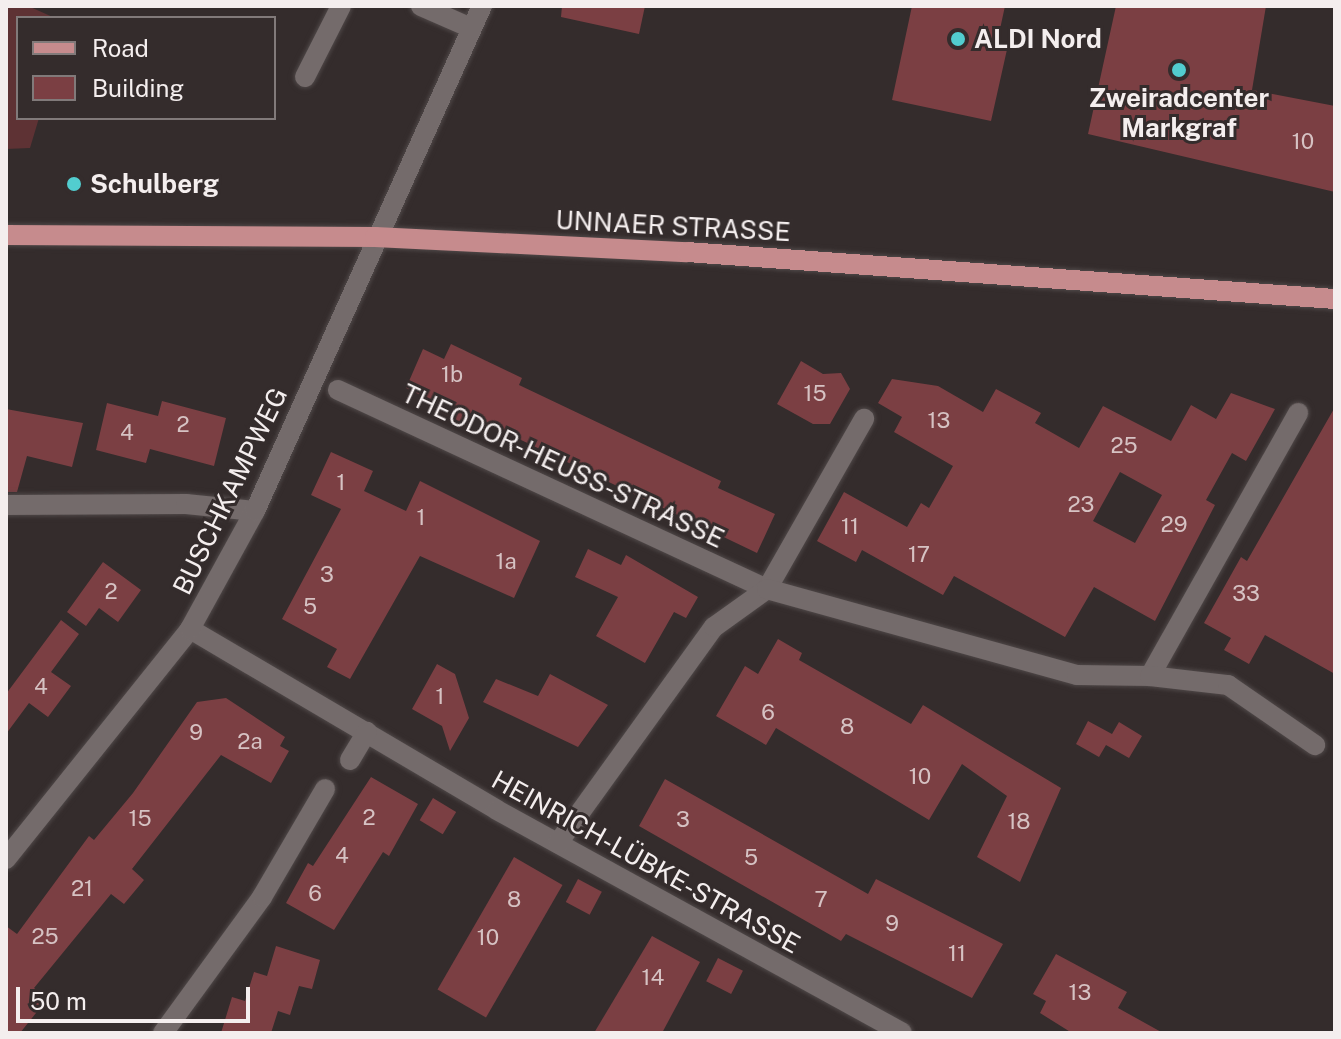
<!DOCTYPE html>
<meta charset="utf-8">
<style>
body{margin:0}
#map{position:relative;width:1341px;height:1039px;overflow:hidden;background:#342c2c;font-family:"Public Sans",sans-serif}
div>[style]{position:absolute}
.green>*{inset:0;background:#5e3234}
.building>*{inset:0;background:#7b3f43;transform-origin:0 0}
.roads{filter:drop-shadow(0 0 2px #4f4848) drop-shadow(0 0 2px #4f4848)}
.minor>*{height:20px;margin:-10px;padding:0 10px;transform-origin:10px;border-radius:10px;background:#746b6b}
.major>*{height:20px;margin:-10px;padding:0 10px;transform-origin:10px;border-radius:10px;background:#c68b8d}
.dots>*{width:22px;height:22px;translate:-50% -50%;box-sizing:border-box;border:4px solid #342c2c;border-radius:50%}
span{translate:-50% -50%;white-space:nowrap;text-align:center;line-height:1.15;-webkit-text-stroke:6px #342c2c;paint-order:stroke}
.number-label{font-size:22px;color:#d6c2c3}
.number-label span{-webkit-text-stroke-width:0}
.poi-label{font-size:26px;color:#f4eeee;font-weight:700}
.left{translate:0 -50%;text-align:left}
.street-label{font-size:26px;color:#f4eeee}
.frame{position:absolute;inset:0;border:8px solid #f4eeee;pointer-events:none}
.legend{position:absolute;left:16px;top:16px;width:260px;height:104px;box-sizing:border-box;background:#342c2c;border:2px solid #817a7a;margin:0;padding:10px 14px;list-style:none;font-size:24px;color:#f4eeee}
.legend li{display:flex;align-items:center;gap:16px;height:40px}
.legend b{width:40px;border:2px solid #817a7a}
.scale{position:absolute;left:16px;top:987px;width:234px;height:36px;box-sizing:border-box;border:4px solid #f4eeee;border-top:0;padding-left:10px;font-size:24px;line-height:28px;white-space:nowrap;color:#f4eeee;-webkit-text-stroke:6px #342c2c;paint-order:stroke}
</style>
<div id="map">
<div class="green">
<div style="clip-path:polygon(6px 6px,28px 6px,55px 18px,18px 18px,18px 118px,39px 118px,30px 148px,6px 149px)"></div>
</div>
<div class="building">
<div style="clip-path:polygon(562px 6px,645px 6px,639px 34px,561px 17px)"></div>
<div style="clip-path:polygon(912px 6px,1005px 6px,997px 43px,1008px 45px,991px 121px,892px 100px)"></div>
<div style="clip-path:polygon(1116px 6px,1266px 6px,1252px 90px,1335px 106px,1335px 192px,1088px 134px)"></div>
<div style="clip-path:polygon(451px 344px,522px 378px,519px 385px,721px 481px,718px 488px,775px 514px,757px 553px,473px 417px,469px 426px,438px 411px,441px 405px,406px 388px,423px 349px,444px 359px)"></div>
<div style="clip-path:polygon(801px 361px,823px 374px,841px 373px,850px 389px,830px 424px,813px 424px,777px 404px)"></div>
<div style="clip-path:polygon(evenodd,892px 379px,938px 386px,983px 412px,996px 389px,1041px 413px,1035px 423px,1079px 448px,1103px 406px,1171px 441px,1191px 405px,1216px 419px,1231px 393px,1275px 409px,1246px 461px,1232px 453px,1206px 500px,1215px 505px,1155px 621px,1094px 587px,1065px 637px,954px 576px,943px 595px,862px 550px,856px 562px,817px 541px,844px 492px,907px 527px,921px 503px,929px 508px,953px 466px,894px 432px,902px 417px,878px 403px,892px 379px,1120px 472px,1162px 495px,1135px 543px,1093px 521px,1120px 472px)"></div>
<div style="clip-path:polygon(162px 401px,226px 418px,214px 466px,150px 449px,146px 463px,96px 450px,107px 403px,158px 416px)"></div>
<div style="clip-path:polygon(1335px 407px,1335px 674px,1265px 635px,1249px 664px,1224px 650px,1231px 638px,1204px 623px,1241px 557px,1247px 561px)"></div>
<div style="clip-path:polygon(6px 409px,83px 423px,72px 467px,27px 456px,17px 492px,6px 492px)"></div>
<div style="clip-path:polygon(331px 452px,373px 471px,364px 491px,406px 511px,420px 481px,540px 541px,514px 598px,420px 556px,350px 679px,327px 667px,337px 649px,282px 619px,341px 509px,311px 495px)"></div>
<div style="clip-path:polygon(588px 549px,621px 565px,626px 555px,698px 597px,686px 618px,674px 612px,645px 663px,596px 636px,618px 597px,575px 577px)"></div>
<div style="clip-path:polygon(103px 562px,141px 590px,118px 622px,99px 608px,86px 626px,67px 612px)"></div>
<div style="clip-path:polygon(61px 620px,79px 634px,51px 672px,71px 686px,48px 717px,29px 703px,6px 734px,6px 694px)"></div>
<div style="clip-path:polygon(778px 639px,802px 653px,799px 660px,911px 724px,923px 705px,1061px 788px,1020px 882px,977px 857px,1007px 796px,962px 764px,929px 820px,776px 728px,766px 745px,716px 716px,745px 666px,758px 674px)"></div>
<div style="clip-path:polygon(437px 664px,455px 674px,469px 718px,450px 751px,442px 726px,412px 709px)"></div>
<div style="clip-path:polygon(550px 674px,608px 705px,578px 747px,483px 702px,496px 679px,538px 696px)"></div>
<div style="clip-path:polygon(226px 698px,285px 737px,280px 746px,289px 751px,271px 783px,221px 755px,132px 869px,144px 880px,124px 904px,111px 894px,34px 988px,48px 998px,20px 1033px,6px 1033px,6px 926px,17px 934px,89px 836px,94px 840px,133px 793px,197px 702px)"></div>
<div style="clip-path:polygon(1088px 721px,1112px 734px,1119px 722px,1142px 736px,1129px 758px,1106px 745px,1099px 757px,1076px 744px)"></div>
<div style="clip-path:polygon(371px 777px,418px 804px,389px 856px,383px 852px,334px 930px,286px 903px,308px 863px,313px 866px)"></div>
<div style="clip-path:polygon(665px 779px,868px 894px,876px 879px,1003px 944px,972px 998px,846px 934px,841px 941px,639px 826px)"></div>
<div style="left:433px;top:798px;width:27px;height:26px;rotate:31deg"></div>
<div style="left:514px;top:857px;width:56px;height:153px;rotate:30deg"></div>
<div style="left:578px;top:879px;width:27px;height:26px;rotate:28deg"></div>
<div style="clip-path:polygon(652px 936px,700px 962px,662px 1033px,594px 1033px)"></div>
<div style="clip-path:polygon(276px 946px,320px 960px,312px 989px,299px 986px,290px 1015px,278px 1011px,271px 1033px,221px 1033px,232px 997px,245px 1001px,254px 972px,267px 976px)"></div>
<div style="clip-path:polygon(1056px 954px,1127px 992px,1118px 1008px,1163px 1033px,1072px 1033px,1040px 1013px,1046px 1001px,1033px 994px)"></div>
<div style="left:718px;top:958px;width:28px;height:26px;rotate:27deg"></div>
</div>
<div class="roads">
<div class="minor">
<div style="left:421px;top:6px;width:55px;rotate:23.7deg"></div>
<div style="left:305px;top:77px;width:80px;rotate:-63.1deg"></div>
<div style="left:338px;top:390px;width:473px;rotate:24.9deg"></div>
<div style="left:767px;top:589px;width:196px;rotate:-60.3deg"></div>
<div style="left:6px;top:505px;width:180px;rotate:-0.3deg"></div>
<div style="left:186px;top:504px;width:69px;rotate:5.8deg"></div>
<div style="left:190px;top:629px;width:356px;rotate:30.5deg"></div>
<div style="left:497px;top:810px;width:462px;rotate:28.8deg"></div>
<div style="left:1150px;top:676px;width:302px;rotate:-60.6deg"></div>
<div style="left:350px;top:760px;width:33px;rotate:-59deg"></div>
<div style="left:558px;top:843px;width:266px;rotate:-54.2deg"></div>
<div style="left:714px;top:627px;width:65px;rotate:-35.6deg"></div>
<div style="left:767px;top:589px;width:322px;rotate:15.5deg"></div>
<div style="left:1077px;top:675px;width:73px;rotate:0.8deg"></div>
<div style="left:1150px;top:676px;width:79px;rotate:6.6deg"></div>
<div style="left:1228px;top:685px;width:106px;rotate:34.6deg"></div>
<div style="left:6px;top:859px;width:295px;rotate:-51.3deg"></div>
<div style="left:190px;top:629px;width:135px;rotate:-61.2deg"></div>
<div style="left:255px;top:511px;width:554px;rotate:-65.8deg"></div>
<div style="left:163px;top:1033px;width:168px;rotate:-53.9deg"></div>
<div style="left:262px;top:897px;width:125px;rotate:-59.7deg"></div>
</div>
<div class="major">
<div style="left:6px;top:235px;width:369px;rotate:0.3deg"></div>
<div style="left:375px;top:237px;width:312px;rotate:2.8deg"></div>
<div style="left:687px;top:252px;width:650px;rotate:4.15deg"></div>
</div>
</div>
<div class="dots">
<div style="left:958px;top:39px;background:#52cdcf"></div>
<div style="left:1179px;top:70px;background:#52cdcf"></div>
<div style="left:74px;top:184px;background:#52cdcf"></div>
</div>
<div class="number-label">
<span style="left:1303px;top:142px">10</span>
<span style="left:452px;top:375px">1b</span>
<span style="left:815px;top:394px">15</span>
<span style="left:939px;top:421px">13</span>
<span style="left:183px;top:425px">2</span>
<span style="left:127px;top:433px">4</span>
<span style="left:1124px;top:446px">25</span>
<span style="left:341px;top:483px">1</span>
<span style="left:1081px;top:505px">23</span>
<span style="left:421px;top:518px">1</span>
<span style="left:1174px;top:525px">29</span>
<span style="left:850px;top:527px">11</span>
<span style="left:919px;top:555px">17</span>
<span style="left:506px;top:562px">1a</span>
<span style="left:327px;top:575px">3</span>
<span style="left:111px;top:592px">2</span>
<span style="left:1246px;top:594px">33</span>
<span style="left:310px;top:607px">5</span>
<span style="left:41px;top:687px">4</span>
<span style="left:440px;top:697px">1</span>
<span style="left:768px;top:713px">6</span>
<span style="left:847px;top:727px">8</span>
<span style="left:196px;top:733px">9</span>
<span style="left:250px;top:742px">2a</span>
<span style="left:920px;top:777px">10</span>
<span style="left:369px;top:818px">2</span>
<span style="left:140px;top:819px">15</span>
<span style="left:683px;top:820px">3</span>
<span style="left:1019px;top:822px">18</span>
<span style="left:342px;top:856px">4</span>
<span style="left:751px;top:858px">5</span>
<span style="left:82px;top:889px">21</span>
<span style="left:315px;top:894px">6</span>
<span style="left:514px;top:900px">8</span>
<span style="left:821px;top:900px">7</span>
<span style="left:892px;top:924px">9</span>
<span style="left:45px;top:937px">25</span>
<span style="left:488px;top:938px">10</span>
<span style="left:957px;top:954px">11</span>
<span style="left:653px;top:978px">14</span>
<span style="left:1080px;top:993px">13</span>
</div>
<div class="poi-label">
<span class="left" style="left:974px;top:39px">ALDI Nord</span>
<span style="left:1179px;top:113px">Zweiradcenter<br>Markgraf</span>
<span class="left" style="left:90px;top:184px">Schulberg</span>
</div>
<div class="street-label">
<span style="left:673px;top:226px;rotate:3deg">UNNAER STRASSE</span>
<span style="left:563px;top:466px;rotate:25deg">THEODOR-HEUSS-STRASSE</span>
<span style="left:230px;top:491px;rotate:-64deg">BUSCHKAMPWEG</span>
<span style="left:646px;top:862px;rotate:29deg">HEINRICH-LÜBKE-STRASSE</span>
</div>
<div class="frame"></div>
<ul class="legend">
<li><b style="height:10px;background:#c68b8d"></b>Road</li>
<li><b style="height:22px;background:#7b3f43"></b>Building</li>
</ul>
<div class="scale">50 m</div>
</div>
